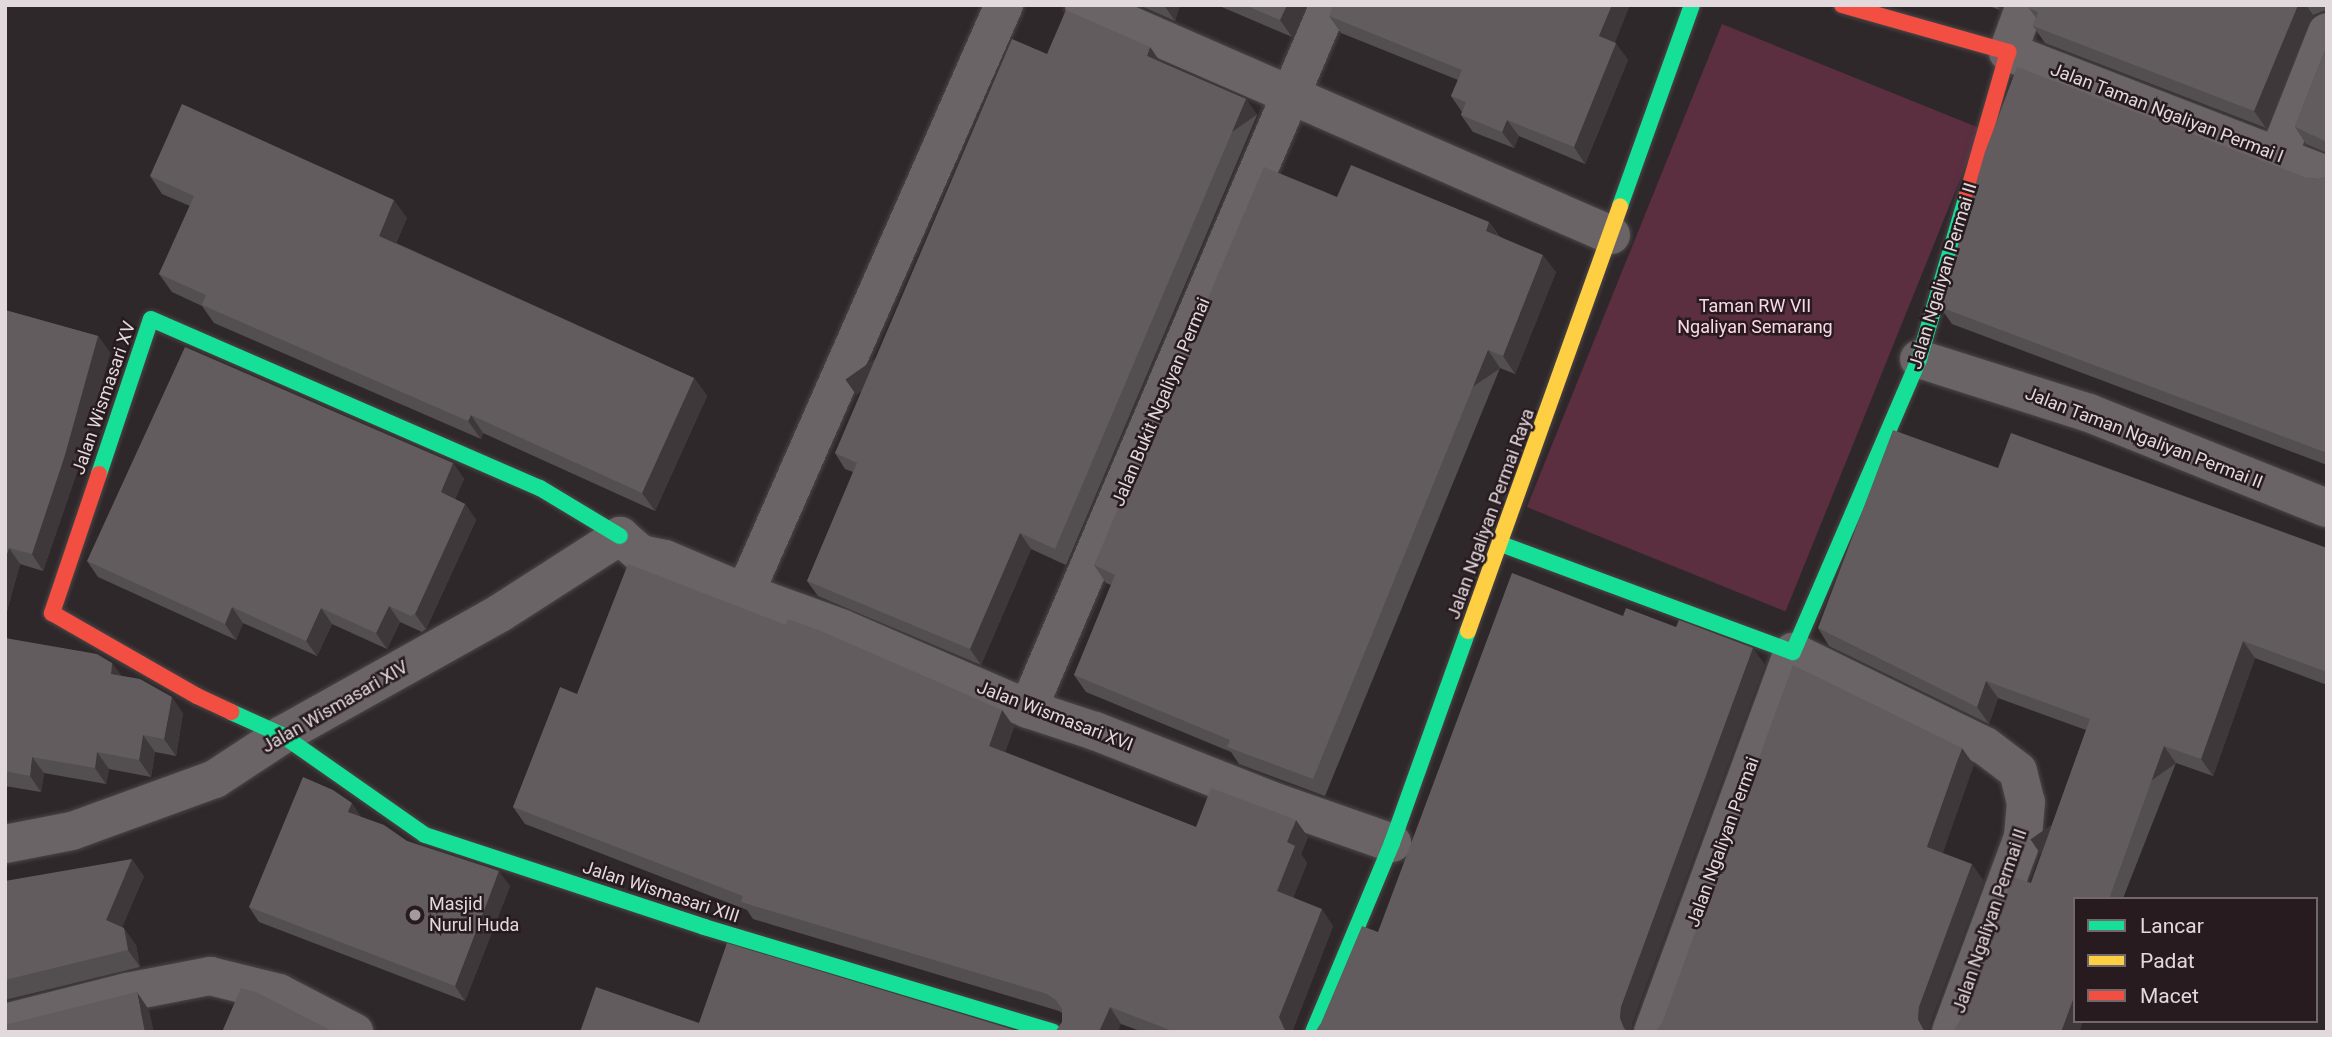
<!DOCTYPE html>
<style>
body{margin:0}
#map{position:relative;width:2332px;height:1037px;overflow:hidden;background:#2f282a;font-family:Roboto,sans-serif}
div>[style]{position:absolute}
.green>*{inset:0;background:#5b2e40;transform-origin:0 0}
.roads{filter:drop-shadow(0 0 2px #4b4647) drop-shadow(0 0 2px #4b4647)}
.street>*{height:38px;margin:-19px;padding:0 19px;transform-origin:19px;border-radius:19px;background:#6a6466}
.fast>*{height:16px;margin:-8px;padding:0 8px;transform-origin:8px;border-radius:8px;background:#16e098}
.slow>*{height:16px;margin:-8px;padding:0 8px;transform-origin:8px;border-radius:8px;background:#ffcf43}
.jam>*{height:16px;margin:-8px;padding:0 8px;transform-origin:8px;border-radius:8px;background:#f24e42}
.wall>*{inset:0;background:#534e4f}
.shaded-wall>*{inset:0;background:#3e383a;transform-origin:0 0}
.building>*{inset:0;background:#625c5e}
.dots>*{width:19px;height:19px;translate:-50% -50%;box-sizing:border-box;border:4px solid #281b20;border-radius:50%}
span{translate:-50% -50%;white-space:nowrap;text-align:center;line-height:1.15;-webkit-text-stroke:5px #281b20;paint-order:stroke}
.street-label{font-size:18px;color:#e2d9dc}
.park-label{font-size:18px;color:#fcd8e4}
.poi-label{font-size:18px;color:#e2d9dc}
.left{translate:0 -50%;text-align:left}
.frame{position:absolute;inset:0;border:7px solid #e2d9dc;pointer-events:none}
.legend{position:absolute;left:2073px;top:897px;width:245px;height:126px;box-sizing:border-box;background:#281b20;border:2px solid #72676b;margin:0;padding:9px 12px;list-style:none;font-size:21px;color:#e2d9dc}
.legend li{display:flex;align-items:center;gap:14px;height:35px}
.legend b{width:35px;border:2px solid #72676b}
</style>
<div id="map">
<div class="green">
<div style="left:1722px;top:24px;width:279px;height:521px;rotate:22deg"></div>
</div>
<div class="roads">
<div class="street">
<div style="left:1084px;top:5px;width:575px;rotate:23.58deg"></div>
<div style="left:2025px;top:5px;width:50px;rotate:109.9deg"></div>
<div style="left:2008px;top:52px;width:342px;rotate:21.1deg"></div>
<div style="left:2278px;top:156px;width:133px;rotate:-68.4deg"></div>
<div style="left:1919px;top:359px;width:178px;rotate:17.6deg"></div>
<div style="left:2089px;top:413px;width:256px;rotate:21.8deg"></div>
<div style="left:745px;top:593px;width:643px;rotate:-66.23deg"></div>
<div style="left:1028px;top:709px;width:766px;rotate:-66.85deg"></div>
<div style="left:5px;top:844px;width:68px;rotate:-11deg"></div>
<div style="left:72px;top:831px;width:152px;rotate:-20deg"></div>
<div style="left:215px;top:779px;width:80px;rotate:-33.3deg"></div>
<div style="left:282px;top:735px;width:250px;rotate:-29.2deg"></div>
<div style="left:500px;top:613px;width:143px;rotate:-32.7deg"></div>
<div style="left:620px;top:536px;width:28px;rotate:41deg"></div>
<div style="left:641px;top:554px;width:25px;rotate:12deg"></div>
<div style="left:665px;top:559px;width:87px;rotate:23deg"></div>
<div style="left:745px;top:593px;width:102px;rotate:20deg"></div>
<div style="left:841px;top:628px;width:204px;rotate:23.4deg"></div>
<div style="left:1028px;top:709px;width:71px;rotate:18.2deg"></div>
<div style="left:1095px;top:731px;width:197px;rotate:21.5deg"></div>
<div style="left:1278px;top:803px;width:121px;rotate:19.3deg"></div>
<div style="left:5px;top:1023px;width:126px;rotate:-14.3deg"></div>
<div style="left:127px;top:992px;width:85px;rotate:-10.9deg"></div>
<div style="left:210px;top:976px;width:71px;rotate:13.8deg"></div>
<div style="left:279px;top:993px;width:85px;rotate:27.5deg"></div>
<div style="left:1653px;top:1032px;width:405px;rotate:-69.8deg"></div>
<div style="left:1793px;top:652px;width:214px;rotate:26.1deg"></div>
<div style="left:1985px;top:746px;width:41px;rotate:37.1deg"></div>
<div style="left:2018px;top:771px;width:32px;rotate:76deg"></div>
<div style="left:2026px;top:802px;width:35px;rotate:95deg"></div>
<div style="left:2023px;top:837px;width:208px;rotate:110.3deg"></div>
</div>
<div class="fast">
<div style="left:1620px;top:206px;width:214px;rotate:-70.3deg"></div>
<div style="left:99px;top:474px;width:163px;rotate:-71.5deg"></div>
<div style="left:151px;top:319px;width:424px;rotate:23.5deg"></div>
<div style="left:540px;top:488px;width:93px;rotate:31deg"></div>
<div style="left:1501px;top:544px;width:311px;rotate:20.3deg"></div>
<div style="left:1793px;top:652px;width:319px;rotate:-66.7deg"></div>
<div style="left:1919px;top:359px;width:171px;rotate:-73.7deg"></div>
<div style="left:231px;top:712px;width:56px;rotate:24.3deg"></div>
<div style="left:282px;top:735px;width:174px;rotate:35deg"></div>
<div style="left:425px;top:835px;width:294px;rotate:18.2deg"></div>
<div style="left:704px;top:927px;width:364px;rotate:16.7deg"></div>
<div style="left:1313px;top:1032px;width:205px;rotate:-67.3deg"></div>
<div style="left:1392px;top:843px;width:225px;rotate:-70.3deg"></div>
</div>
<div class="slow">
<div style="left:1468px;top:631px;width:451px;rotate:-70.3deg"></div>
</div>
<div class="jam">
<div style="left:1842px;top:5px;width:173px;rotate:15.8deg"></div>
<div style="left:2008px;top:52px;width:149px;rotate:106deg"></div>
<div style="left:99px;top:474px;width:147px;rotate:108.7deg"></div>
<div style="left:52px;top:613px;width:167px;rotate:29.8deg"></div>
<div style="left:197px;top:696px;width:38px;rotate:25deg"></div>
</div>
</div>
<div class="wall">
<div style="clip-path:polygon(1139px 5px,1180px 5px,1175px 21px)"></div>
<div style="clip-path:polygon(1217px 5px,1307px 5px,1292px 37px)"></div>
<div style="clip-path:polygon(1986px 5px,2002px 5px,2000px 10px)"></div>
<div style="clip-path:polygon(2030px 5px,2327px 5px,2327px 11px,2323px 11px,2313px 15px,2266px 128px,2045px 43px,2033px 26px,2036px 18px,2029px 8px)"></div>
<div style="clip-path:polygon(1329px 16px,1615px 43px,1628px 60px,1585px 164px,1519px 136px,1514px 148px,1473px 132px,1461px 115px,1462px 112px,1451px 96px,1458px 80px,1341px 33px)"></div>
<div style="clip-path:polygon(2327px 45px,2327px 153px,2306px 144px,2295px 127px)"></div>
<div style="clip-path:polygon(1150px 47px,1161px 63px,1246px 99px,1257px 115px,1066px 565px,1031px 549px,981px 665px,818px 596px,807px 581px,853px 472px,845px 469px,835px 453px,1047px 54px)"></div>
<div style="clip-path:polygon(150px 176px,407px 218px,396px 243px,694px 378px,707px 396px,655px 511px,483px 433px,481px 439px,214px 323px,202px 306px,172px 292px,159px 274px,190px 206px,162px 194px)"></div>
<div style="clip-path:polygon(2327px 176px,2327px 465px,1952px 324px,1940px 307px,2307px 178px,2319px 179px)"></div>
<div style="clip-path:polygon(1337px 197px,1489px 222px,1499px 236px,1556px 272px,1515px 374px,1500px 368px,1325px 796px,1239px 764px,1231px 752px,1086px 692px,1074px 675px,1111px 585px,1106px 583px,1094px 565px)"></div>
<div style="clip-path:polygon(5px 310px,98px 336px,110px 353px,77px 472px,43px 571px,20px 564px,5px 618px)"></div>
<div style="clip-path:polygon(453px 463px,464px 479px,455px 499px,465px 504px,476px 520px,426px 629px,422px 632px,400px 622px,387px 649px,332px 624px,317px 656px,243px 623px,236px 640px,98px 577px,87px 561px)"></div>
<div style="clip-path:polygon(1998px 468px,2327px 548px,2327px 685px,2255px 658px,2213px 776px,2176px 763px,2075px 1021px,2083px 1021px,2079px 1032px,1953px 1032px,1959px 1023px,2031px 883px,2086px 730px,1998px 698px,1989px 724px,1829px 646px,1818px 628px)"></div>
<div style="clip-path:polygon(5px 638px,112px 663px,121px 676px,183px 713px,176px 756px,155px 752px,151px 777px,109px 769px,106px 784px,44px 773px,41px 792px,5px 786px)"></div>
<div style="clip-path:polygon(577px 694px,1002px 710px,1014px 727px,1005px 752px,1196px 827px,1308px 837px,1301px 854px,1307px 863px,1293px 898px,1333px 926px,1292px 1032px,1143px 1032px,1121px 1024px,1062px 1022px,1062px 1013px,1059px 1011px,753px 919px,747px 910px,525px 824px,513px 807px)"></div>
<div style="clip-path:polygon(361px 817px,407px 841px,510px 886px,465px 1001px,259px 922px,249px 907px)"></div>
<div style="clip-path:polygon(144px 876px,122px 927px,136px 945px,140px 967px,5px 1000px,5px 881px)"></div>
</div>
<div class="shaded-wall">
<div style="clip-path:polygon(1164px 5px,1180px 5px,1175px 21px)"></div>
<div style="clip-path:polygon(1287px 5px,1307px 5px,1292px 37px,1280px 20px)"></div>
<div style="clip-path:polygon(1612px 5px,1630px 5px,1611px 53px,1599px 36px)"></div>
<div style="clip-path:polygon(1996px 5px,2002px 5px,2000px 10px)"></div>
<div style="clip-path:polygon(2298px 5px,2306px 5px,2313px 15px,2266px 128px,2254px 111px)"></div>
<div style="clip-path:polygon(1616px 43px,1628px 60px,1585px 164px,1574px 147px)"></div>
<div style="clip-path:polygon(1150px 47px,1161px 63px,1147px 56px)"></div>
<div style="left:1246px;top:99px;width:19px;height:489px;rotate:55deg"></div>
<div style="clip-path:polygon(1507px 120px,1519px 136px,1514px 148px,1502px 132px)"></div>
<div style="clip-path:polygon(394px 200px,407px 218px,391px 254px,379px 236px)"></div>
<div style="clip-path:polygon(1489px 222px,1501px 240px,1486px 231px)"></div>
<div style="clip-path:polygon(1543px 255px,1556px 272px,1515px 374px,1503px 356px)"></div>
<div style="clip-path:polygon(98px 336px,110px 353px,77px 472px,43px 571px,32px 554px)"></div>
<div style="left:1488px;top:350px;width:22px;height:463px;rotate:56deg"></div>
<div style="clip-path:polygon(694px 378px,707px 396px,655px 511px,642px 493px)"></div>
<div style="clip-path:polygon(471px 415px,483px 433px,481px 439px,468px 421px)"></div>
<div style="clip-path:polygon(453px 463px,464px 479px,452px 507px,441px 492px)"></div>
<div style="clip-path:polygon(465px 504px,476px 520px,426px 629px,415px 614px)"></div>
<div style="clip-path:polygon(1020px 533px,1031px 549px,981px 665px,970px 649px)"></div>
<div style="clip-path:polygon(9px 548px,20px 564px,5px 618px,5px 560px)"></div>
<div style="clip-path:polygon(389px 606px,400px 622px,387px 649px,376px 633px)"></div>
<div style="clip-path:polygon(232px 607px,243px 623px,236px 640px,225px 624px)"></div>
<div style="clip-path:polygon(321px 608px,332px 624px,317px 656px,306px 641px)"></div>
<div style="clip-path:polygon(2243px 641px,2255px 658px,2213px 776px,2201px 759px)"></div>
<div style="clip-path:polygon(1753px 648px,1765px 665px,1632px 1024px,1632px 1032px,1626px 1032px,1620px 1018px,1621px 1007px)"></div>
<div style="clip-path:polygon(112px 663px,124px 679px,111px 674px)"></div>
<div style="clip-path:polygon(1986px 681px,1998px 698px,1989px 724px,1977px 707px)"></div>
<div style="clip-path:polygon(172px 697px,183px 713px,176px 756px,164px 739px)"></div>
<div style="clip-path:polygon(1002px 710px,1014px 727px,1001px 763px,989px 746px)"></div>
<div style="clip-path:polygon(143px 735px,155px 752px,151px 777px,139px 760px)"></div>
<div style="left:2164px;top:746px;width:21px;height:163px;rotate:55deg"></div>
<div style="clip-path:polygon(1962px 748px,1974px 765px,1939px 864px,1927px 847px)"></div>
<div style="clip-path:polygon(97px 752px,109px 769px,106px 784px,95px 768px)"></div>
<div style="clip-path:polygon(32px 757px,44px 773px,41px 792px,30px 776px)"></div>
<div style="clip-path:polygon(352px 803px,362px 818px,348px 812px)"></div>
<div style="clip-path:polygon(1296px 820px,1308px 837px,1301px 854px,1307px 863px,1289px 908px,1277px 891px,1287px 842px)"></div>
<div style="clip-path:polygon(132px 859px,144px 876px,118px 937px,106px 920px)"></div>
<div style="clip-path:polygon(1972px 864px,1984px 881px,1930px 1024px,1930px 1032px,1924px 1032px,1918px 1019px,1919px 1007px)"></div>
<div style="clip-path:polygon(499px 871px,510px 886px,465px 1001px,455px 986px)"></div>
<div style="clip-path:polygon(1322px 909px,1333px 926px,1292px 1032px,1286px 1032px,1279px 1017px)"></div>
<div style="clip-path:polygon(124px 928px,136px 945px,140px 967px,128px 950px)"></div>
<div style="clip-path:polygon(137px 992px,149px 1010px,154px 1032px,145px 1032px)"></div>
<div style="clip-path:polygon(2075px 994px,2075px 1021px,2083px 1021px,2079px 1032px,2061px 1032px)"></div>
<div style="clip-path:polygon(1110px 1007px,1121px 1024px,1118px 1032px,1099px 1032px)"></div>
</div>
<div class="building">
<div style="clip-path:polygon(1245px 5px,1287px 5px,1280px 20px)"></div>
<div style="clip-path:polygon(1333px 5px,1612px 5px,1599px 36px,1616px 43px,1574px 147px,1507px 120px,1502px 132px,1461px 115px,1466px 102px,1451px 96px,1462px 70px,1329px 16px)"></div>
<div style="clip-path:polygon(2030px 5px,2298px 5px,2254px 111px,2033px 26px,2038px 12px,2029px 8px)"></div>
<div style="clip-path:polygon(1066px 10px,1150px 47px,1147px 56px,1246px 99px,1055px 549px,1020px 533px,970px 649px,807px 581px,857px 463px,835px 453px,1012px 39px,1047px 54px)"></div>
<div style="clip-path:polygon(2327px 45px,2327px 142px,2295px 127px)"></div>
<div style="clip-path:polygon(2017px 67px,2307px 178px,2319px 179px,2327px 176px,2327px 453px,1940px 307px,1985px 152px)"></div>
<div style="clip-path:polygon(182px 104px,394px 200px,379px 236px,694px 378px,642px 493px,471px 415px,468px 421px,202px 305px,206px 295px,159px 274px,194px 196px,150px 176px)"></div>
<div style="clip-path:polygon(1351px 165px,1489px 222px,1486px 231px,1543px 255px,1503px 356px,1488px 350px,1313px 779px,1227px 747px,1230px 740px,1074px 675px,1115px 575px,1094px 565px,1264px 167px,1337px 197px)"></div>
<div style="clip-path:polygon(5px 310px,98px 336px,65px 455px,32px 554px,9px 548px,5px 560px)"></div>
<div style="clip-path:polygon(185px 347px,453px 463px,441px 492px,465px 504px,415px 614px,411px 616px,389px 606px,376px 633px,321px 608px,306px 641px,232px 607px,225px 624px,87px 561px)"></div>
<div style="clip-path:polygon(1893px 430px,1998px 468px,2011px 433px,2327px 548px,2327px 672px,2243px 641px,2201px 759px,2164px 746px,2109px 899px,2075px 899px,2075px 994px,2061px 1032px,1953px 1032px,1959px 1023px,2013px 877px,2031px 883px,2090px 719px,1986px 681px,1977px 707px,1818px 628px)"></div>
<div style="clip-path:polygon(628px 564px,786px 625px,788px 619px,821px 631px,1002px 710px,989px 746px,1196px 827px,1211px 788px,1296px 820px,1287px 842px,1295px 846px,1277px 891px,1322px 909px,1279px 1017px,1284px 1029px,1288px 1032px,1175px 1032px,1110px 1007px,1099px 1032px,1055px 1032px,1062px 1022px,1062px 1009px,1056px 1000px,1047px 994px,741px 902px,743px 896px,513px 807px,560px 687px,577px 694px)"></div>
<div style="clip-path:polygon(1512px 573px,1623px 616px,1626px 608px,1676px 627px,1679px 620px,1753px 648px,1621px 1007px,1620px 1018px,1624px 1028px,1628px 1032px,1315px 1032px,1321px 1023px,1362px 926px,1378px 932px)"></div>
<div style="clip-path:polygon(5px 638px,97px 654px,112px 663px,111px 674px,140px 679px,172px 697px,164px 739px,143px 735px,139px 760px,97px 752px,95px 768px,32px 757px,30px 776px,5px 771px)"></div>
<div style="clip-path:polygon(1793px 665px,1962px 748px,1927px 847px,1972px 864px,1919px 1007px,1918px 1019px,1923px 1029px,1926px 1032px,1655px 1032px,1662px 1023px)"></div>
<div style="clip-path:polygon(303px 777px,333px 790px,352px 803px,348px 812px,384px 825px,407px 841px,499px 871px,455px 986px,249px 907px)"></div>
<div style="clip-path:polygon(132px 859px,106px 920px,124px 928px,128px 950px,5px 980px,5px 881px)"></div>
<div style="clip-path:polygon(727px 943px,1021px 1032px,580px 1032px,596px 987px,699px 1023px)"></div>
<div style="clip-path:polygon(241px 988px,256px 992px,330px 1030px,330px 1032px,222px 1032px)"></div>
<div style="clip-path:polygon(137px 992px,145px 1032px,5px 1032px,5px 1025px)"></div>
</div>
<div class="dots">
<div style="left:415px;top:915px;background:#a39b9e"></div>
</div>
<div class="street-label">
<span style="left:2167px;top:113px;rotate:21deg">Jalan Taman Ngaliyan Permai I</span>
<span style="left:1943px;top:276px;rotate:-73deg">Jalan Ngaliyan Permai II</span>
<span style="left:104px;top:398px;rotate:-71deg">Jalan Wismasari XV</span>
<span style="left:1161px;top:402px;rotate:-67deg">Jalan Bukit Ngaliyan Permai</span>
<span style="left:2144px;top:438px;rotate:21deg">Jalan Taman Ngaliyan Permai II</span>
<span style="left:1491px;top:514px;rotate:-70deg">Jalan Ngaliyan Permai Raya</span>
<span style="left:335px;top:707px;rotate:-30deg">Jalan Wismasari XIV</span>
<span style="left:1055px;top:716px;rotate:21deg">Jalan Wismasari XVI</span>
<span style="left:1723px;top:842px;rotate:-70deg">Jalan Ngaliyan Permai</span>
<span style="left:661px;top:892px;rotate:18deg">Jalan Wismasari XIII</span>
<span style="left:1990px;top:921px;rotate:-71deg">Jalan Ngaliyan Permai II</span>
</div>
<div class="park-label">
<span style="left:1755px;top:317px">Taman RW VII<br>Ngaliyan Semarang</span>
</div>
<div class="poi-label">
<span class="left" style="left:429px;top:915px">Masjid<br>Nurul Huda</span>
</div>
<div class="frame"></div>
<ul class="legend">
<li><b style="height:9px;background:#16e098"></b>Lancar</li>
<li><b style="height:9px;background:#ffcf43"></b>Padat</li>
<li><b style="height:9px;background:#f24e42"></b>Macet</li>
</ul>
</div>
